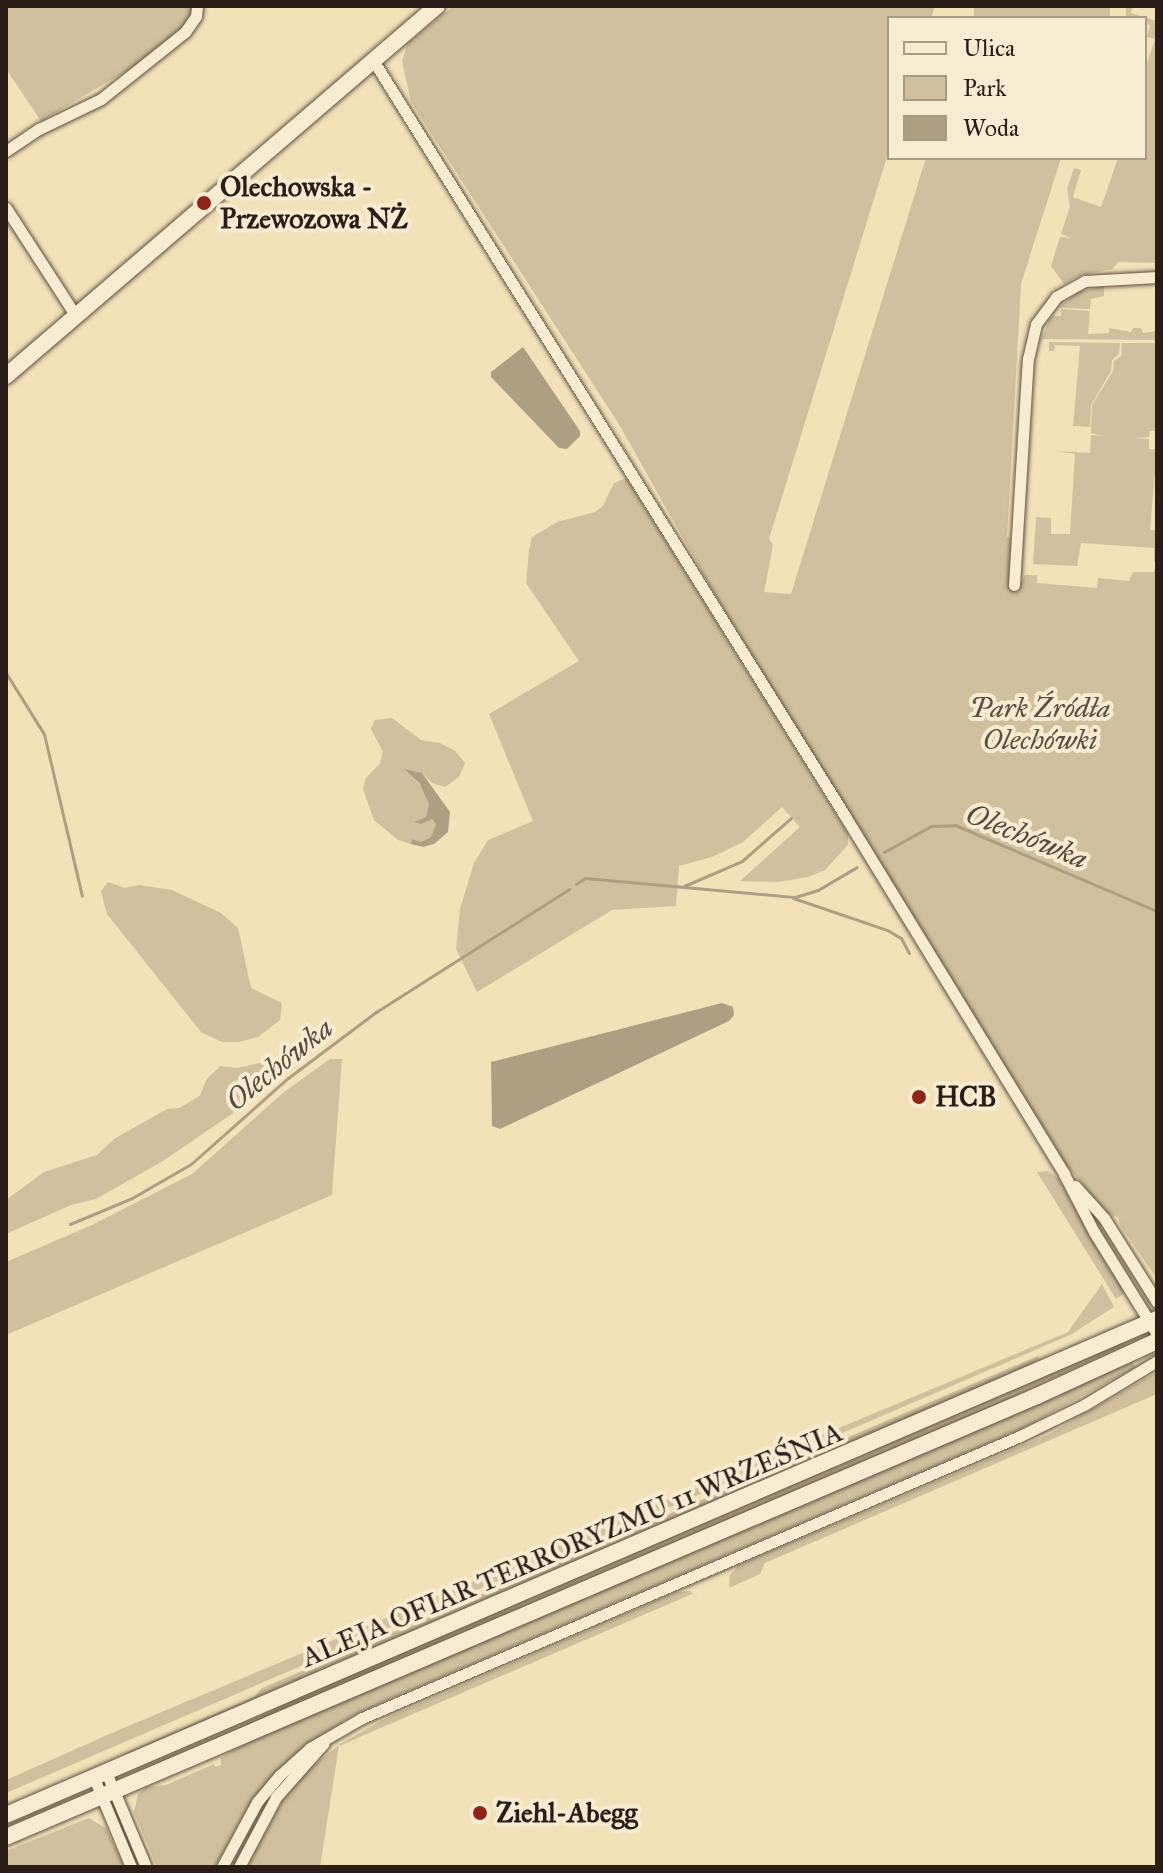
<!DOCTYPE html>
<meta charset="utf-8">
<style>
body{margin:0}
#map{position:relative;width:1163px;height:1873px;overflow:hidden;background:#f3e1b8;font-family:"IM FELL Great Primer",serif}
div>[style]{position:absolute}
.green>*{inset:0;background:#d1c09d;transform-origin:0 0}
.water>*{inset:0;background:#af9f82}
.stream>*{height:3px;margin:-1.5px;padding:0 1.5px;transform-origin:1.5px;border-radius:1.5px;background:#af9f82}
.roads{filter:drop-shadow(0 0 2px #5d4f41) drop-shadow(0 0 2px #5d4f41)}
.street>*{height:11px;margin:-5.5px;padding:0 5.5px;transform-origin:5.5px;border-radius:5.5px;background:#f7ecd1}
.secondary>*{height:16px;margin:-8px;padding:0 8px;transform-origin:8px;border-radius:8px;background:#f7ecd1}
.dots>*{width:22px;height:22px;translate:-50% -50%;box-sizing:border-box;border:4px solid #f7ecd1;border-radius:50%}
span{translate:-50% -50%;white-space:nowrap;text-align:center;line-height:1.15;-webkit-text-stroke:8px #f7ecd1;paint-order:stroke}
.poi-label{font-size:28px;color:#2b1e19;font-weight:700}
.left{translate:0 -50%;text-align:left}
.park-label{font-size:28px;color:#5d4f41;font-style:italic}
.street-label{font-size:28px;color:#2b1e19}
.water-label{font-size:30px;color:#594b3e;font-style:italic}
.frame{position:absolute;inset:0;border:8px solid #2b1e19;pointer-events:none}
.legend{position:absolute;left:887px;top:16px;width:260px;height:144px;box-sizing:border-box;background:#f7ecd1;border:2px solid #a59a87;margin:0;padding:10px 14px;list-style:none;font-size:24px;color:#2b1e19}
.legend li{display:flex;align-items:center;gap:16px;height:40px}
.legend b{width:40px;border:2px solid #a59a87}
</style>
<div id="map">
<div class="green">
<div style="clip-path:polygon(6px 6px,193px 6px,187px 24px,133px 67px,41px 121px,6px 69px)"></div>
<div style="clip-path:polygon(462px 6px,935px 6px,931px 18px,889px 18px,889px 150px,769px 539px,773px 545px,764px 592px,791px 594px,926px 158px,1061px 158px,1021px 284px,1007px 537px,1011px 538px,1009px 584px,1020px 585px,1025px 575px,1037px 575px,1037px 583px,1097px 588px,1098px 578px,1129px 581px,1133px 572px,1154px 572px,1157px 563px,1157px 1279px,1120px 1225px,1118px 1217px,1108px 1214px,1062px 1160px,711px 588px,620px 426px,411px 102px,402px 61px,408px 43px,451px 8px)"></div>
<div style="left:974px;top:6px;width:136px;height:13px"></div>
<div style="clip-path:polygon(1126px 6px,1133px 6px,1131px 13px,1157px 21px,1157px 263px,1118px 262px,1113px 269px,1081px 275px,1064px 284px,1051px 266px,1060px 237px,1072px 238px,1061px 234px,1070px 207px,1067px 189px,1074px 168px,1081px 170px,1073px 197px,1101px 207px,1118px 158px,1145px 158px,1145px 69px,1155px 39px,1147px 37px,1150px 25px,1145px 23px,1145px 18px,1126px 16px)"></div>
<div style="clip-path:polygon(1104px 286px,1104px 296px,1091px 299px,1090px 309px,1058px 308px,1078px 292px)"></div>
<div style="clip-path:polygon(1061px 309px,1090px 311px,1088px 334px,1109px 333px,1109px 328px,1131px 332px,1133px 328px,1141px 328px,1143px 333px,1157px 331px,1157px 340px,1042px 339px,1049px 320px,1052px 316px,1061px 316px)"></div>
<div style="clip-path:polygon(1049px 342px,1120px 343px,1119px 354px,1112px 360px,1111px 371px,1091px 405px,1090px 427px,1073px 426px,1080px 346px,1055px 345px,1054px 351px,1049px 351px)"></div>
<div style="clip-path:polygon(1122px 343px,1157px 343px,1157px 431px,1150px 431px,1149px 437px,1135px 438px,1149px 439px,1149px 449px,1157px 449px,1150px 530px,1157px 530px,1157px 560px,1154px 562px,1154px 548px,1081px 543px,1077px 566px,1033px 564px,1036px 517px,1051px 518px,1051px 534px,1070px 534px,1075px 454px,1056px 451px,1090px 453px,1091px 435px,1103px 436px,1091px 433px,1092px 405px,1113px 371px,1114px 361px,1121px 356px)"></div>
<div style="clip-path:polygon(626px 478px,848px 834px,848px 845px,825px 870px,808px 877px,778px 882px,740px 881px,800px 827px,782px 807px,743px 842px,712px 857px,679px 866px,676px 906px,612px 910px,477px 992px,456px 949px,460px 909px,474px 863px,488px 840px,533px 821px,489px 714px,579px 661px,526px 583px,529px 550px,532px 537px,557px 522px,595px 512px,603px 506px,614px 483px)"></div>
<div style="clip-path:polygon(392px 718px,421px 740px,440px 743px,455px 751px,465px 763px,459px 777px,445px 787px,432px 783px,422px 773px,405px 770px,424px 789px,429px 804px,426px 817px,415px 822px,433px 819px,436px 824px,431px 837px,421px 842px,412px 839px,411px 844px,398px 840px,374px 820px,363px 789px,366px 778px,380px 763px,383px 752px,371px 729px,375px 720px)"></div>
<div style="clip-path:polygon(108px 882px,125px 888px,139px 885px,172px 890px,221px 913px,238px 928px,251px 988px,282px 1003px,280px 1020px,258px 1037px,239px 1042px,222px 1042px,201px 1032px,107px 914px,101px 891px)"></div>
<div style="clip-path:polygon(330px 1059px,342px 1059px,332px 1195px,6px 1335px,6px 1262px,92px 1225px,192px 1174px,284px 1092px)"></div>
<div style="clip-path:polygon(263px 1062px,266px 1072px,232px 1114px,163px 1161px,96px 1199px,71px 1205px,6px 1234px,6px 1200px,44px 1172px,97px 1155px,114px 1139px,167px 1109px,179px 1108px,200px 1096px,206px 1080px,220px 1066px,238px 1068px)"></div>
<div style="clip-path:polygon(1048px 1171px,1058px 1178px,1125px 1293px,1116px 1299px,1037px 1172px)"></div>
<div style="clip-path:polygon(1102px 1284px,1114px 1307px,1070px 1335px,6px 1793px,6px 1780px,121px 1729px,1068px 1332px)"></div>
<div style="clip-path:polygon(1123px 1341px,1124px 1345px,969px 1418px,137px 1775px,136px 1772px,245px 1725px,309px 1692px)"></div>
<div style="clip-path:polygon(1038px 1356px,1039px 1359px,1024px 1370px,129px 1755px,128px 1752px,254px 1697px,262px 1688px)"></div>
<div style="clip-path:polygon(1132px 1362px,1136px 1367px,1023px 1428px,353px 1715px,309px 1744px,247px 1809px,215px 1867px,157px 1867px,134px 1812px,138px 1794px,147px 1787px,166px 1785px,214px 1764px,215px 1767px,221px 1765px,221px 1758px,248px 1741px)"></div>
<div style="clip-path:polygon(1157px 1372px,1157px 1394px,765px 1563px,760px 1574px,729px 1588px,730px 1575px,739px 1565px,1049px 1434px)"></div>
<div style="clip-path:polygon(690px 1591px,700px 1601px,692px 1594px,339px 1746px,320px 1867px,247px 1867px,283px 1800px,312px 1766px,342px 1743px,388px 1717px,677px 1592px)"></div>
<div style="clip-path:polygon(89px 1818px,106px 1828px,124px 1867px,6px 1867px,6px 1851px)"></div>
</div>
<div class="water">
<div style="clip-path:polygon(523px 347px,580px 431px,580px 436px,567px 449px,559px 448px,491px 377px,491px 372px)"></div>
<div style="clip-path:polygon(404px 769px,422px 773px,450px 812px,448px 832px,434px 844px,423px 847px,411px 844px,412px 839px,421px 842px,431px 837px,436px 824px,432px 819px,421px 824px,414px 822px,426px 817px,429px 804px,420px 784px)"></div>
<div style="clip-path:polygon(722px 1003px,733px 1007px,734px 1015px,729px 1021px,500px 1129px,492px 1126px,491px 1062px)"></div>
</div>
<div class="stream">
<div style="left:6px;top:673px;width:72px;rotate:58.1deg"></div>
<div style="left:44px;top:734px;width:166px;rotate:76.8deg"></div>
<div style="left:884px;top:852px;width:54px;rotate:-29deg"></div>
<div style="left:931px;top:826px;width:24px;rotate:-2deg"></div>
<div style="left:955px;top:825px;width:220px;rotate:23.1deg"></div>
<div style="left:576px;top:884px;width:11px;rotate:-34deg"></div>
<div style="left:585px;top:878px;width:211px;rotate:5.2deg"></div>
<div style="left:795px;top:897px;width:24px;rotate:-17deg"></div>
<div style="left:818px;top:890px;width:45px;rotate:-30.5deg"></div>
<div style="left:684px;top:886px;width:63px;rotate:-23.3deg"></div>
<div style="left:742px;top:861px;width:65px;rotate:-41.3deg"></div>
<div style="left:793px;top:898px;width:99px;rotate:18.8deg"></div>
<div style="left:887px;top:930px;width:16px;rotate:30deg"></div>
<div style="left:901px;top:938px;width:17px;rotate:62deg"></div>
<div style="left:70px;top:1224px;width:67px;rotate:-22.8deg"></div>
<div style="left:132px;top:1198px;width:68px;rotate:-30deg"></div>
<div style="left:191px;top:1164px;width:130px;rotate:-41.6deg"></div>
<div style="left:288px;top:1078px;width:110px;rotate:-36.9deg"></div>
<div style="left:376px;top:1012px;width:229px;rotate:-32.5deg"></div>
</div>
<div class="roads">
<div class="street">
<div style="left:373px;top:60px;width:891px;rotate:58.02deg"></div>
<div style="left:845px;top:816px;width:420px;rotate:58.5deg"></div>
<div style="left:1064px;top:1174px;width:65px;rotate:62.7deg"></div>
<div style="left:1094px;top:1232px;width:120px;rotate:58.3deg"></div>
<div style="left:6px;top:151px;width:40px;rotate:-34deg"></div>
<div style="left:39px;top:129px;width:69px;rotate:-25.8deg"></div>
<div style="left:101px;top:99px;width:107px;rotate:-38.6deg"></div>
<div style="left:185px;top:32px;width:19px;rotate:-55deg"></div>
<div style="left:196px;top:16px;width:10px;rotate:-84deg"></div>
<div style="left:6px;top:208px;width:129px;rotate:57.1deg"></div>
<div style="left:1014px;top:585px;width:226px;rotate:-86.5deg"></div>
<div style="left:1028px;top:359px;width:36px;rotate:-77deg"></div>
<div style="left:1036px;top:324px;width:34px;rotate:-53deg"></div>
<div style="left:1056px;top:297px;width:33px;rotate:-29deg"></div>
<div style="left:1085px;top:281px;width:72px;rotate:-3.2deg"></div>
<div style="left:1075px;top:1186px;width:43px;rotate:47.8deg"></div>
<div style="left:1104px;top:1218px;width:99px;rotate:57.8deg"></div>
<div style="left:106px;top:1772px;width:103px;rotate:67.2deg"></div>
<div style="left:94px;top:1778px;width:96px;rotate:67.4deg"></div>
<div style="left:222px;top:1867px;width:74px;rotate:-61.7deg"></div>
<div style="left:257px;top:1802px;width:35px;rotate:-50deg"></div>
<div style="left:280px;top:1775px;width:40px;rotate:-42deg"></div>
<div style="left:310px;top:1748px;width:60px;rotate:-30deg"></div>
<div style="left:362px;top:1718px;width:714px;rotate:-23.19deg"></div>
<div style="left:1018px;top:1437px;width:73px;rotate:-25.9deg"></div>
<div style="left:1084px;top:1405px;width:85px;rotate:-31.1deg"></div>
<div style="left:239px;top:1867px;width:79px;rotate:-62.1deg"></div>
<div style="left:276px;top:1797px;width:72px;rotate:-48.4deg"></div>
</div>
<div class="secondary">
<div style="left:6px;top:376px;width:568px;rotate:-40.65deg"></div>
<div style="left:6px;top:1815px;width:1253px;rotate:-23.31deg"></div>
<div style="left:6px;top:1837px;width:1121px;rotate:-23.16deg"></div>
<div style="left:1037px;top:1396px;width:132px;rotate:-24.6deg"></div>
</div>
</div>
<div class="dots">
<div style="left:204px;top:203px;background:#8f2418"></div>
<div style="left:919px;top:1097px;background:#8f2418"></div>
<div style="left:480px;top:1813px;background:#8f2418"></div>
</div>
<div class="poi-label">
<span class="left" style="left:220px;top:203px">Olechowska -<br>Przewozowa NŻ</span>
<span class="left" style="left:935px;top:1097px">HCB</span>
<span class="left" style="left:496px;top:1813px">Ziehl-Abegg</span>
</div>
<div class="park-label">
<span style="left:1040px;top:724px">Park Źródła<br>Olechówki</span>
</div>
<div class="street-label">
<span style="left:572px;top:1545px;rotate:-23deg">ALEJA OFIAR TERRORYZMU 11 WRZEŚNIA</span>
</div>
<div class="water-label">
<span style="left:1027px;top:836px;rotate:22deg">Olechówka</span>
<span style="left:279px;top:1064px;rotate:-39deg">Olechówka</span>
</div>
<div class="frame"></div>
<ul class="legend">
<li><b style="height:10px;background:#f7ecd1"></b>Ulica</li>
<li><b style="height:22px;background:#d1c09d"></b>Park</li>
<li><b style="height:22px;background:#af9f82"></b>Woda</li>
</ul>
</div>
